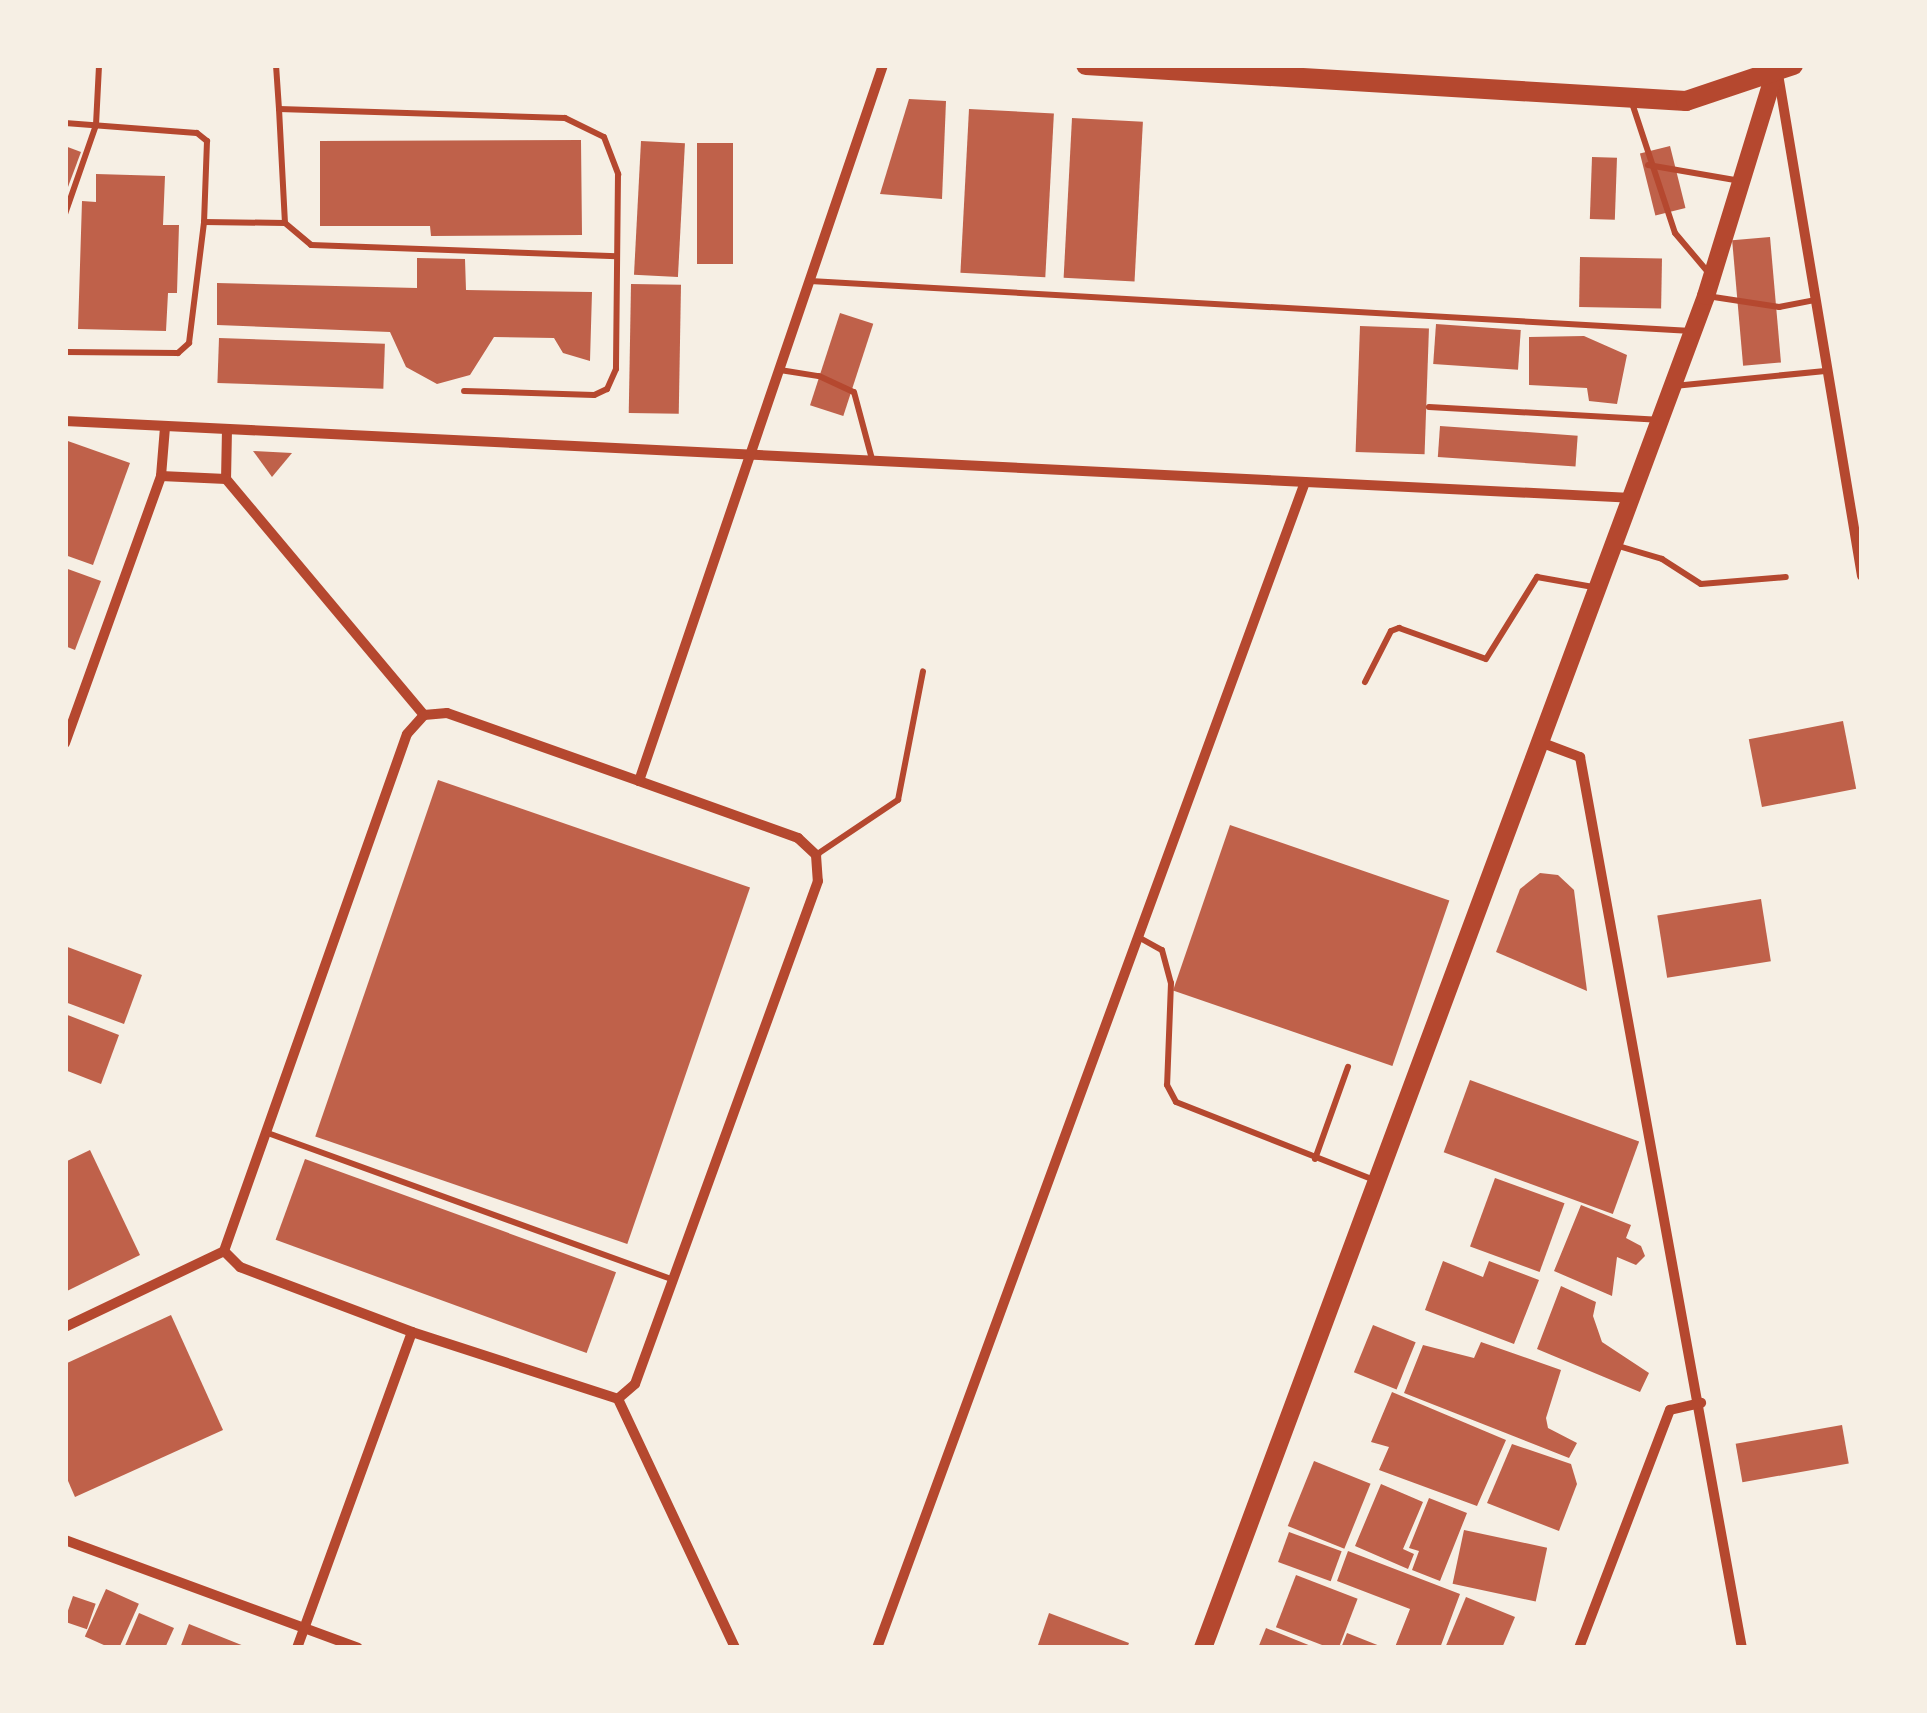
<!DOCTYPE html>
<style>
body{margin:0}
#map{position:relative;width:1927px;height:1713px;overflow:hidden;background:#f6efe4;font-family:"Sofia Sans Condensed",sans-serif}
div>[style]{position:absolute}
.building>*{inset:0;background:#bf614a;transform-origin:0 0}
.service>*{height:6px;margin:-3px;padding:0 3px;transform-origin:3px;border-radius:3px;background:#b5482f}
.minor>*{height:10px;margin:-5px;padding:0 5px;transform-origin:5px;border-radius:5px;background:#b5482f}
.tertiary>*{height:18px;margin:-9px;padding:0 9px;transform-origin:9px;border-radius:9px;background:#b5482f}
.secondary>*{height:20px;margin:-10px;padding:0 10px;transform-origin:10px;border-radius:10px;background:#b5482f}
span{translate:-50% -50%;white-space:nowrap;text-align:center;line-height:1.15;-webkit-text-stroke:9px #f6efe4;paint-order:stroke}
.frame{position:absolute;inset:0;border:68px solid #f6efe4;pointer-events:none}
</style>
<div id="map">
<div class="building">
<div style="clip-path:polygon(909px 99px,946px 101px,942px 199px,880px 194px)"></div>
<div style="left:969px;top:109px;width:85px;height:164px;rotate:3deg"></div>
<div style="left:1072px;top:118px;width:71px;height:160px;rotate:3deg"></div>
<div style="clip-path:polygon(581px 140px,582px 235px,431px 236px,430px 226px,320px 226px,320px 141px)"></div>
<div style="left:641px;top:141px;width:44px;height:134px;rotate:3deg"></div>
<div style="left:697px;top:143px;width:36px;height:121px"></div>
<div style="clip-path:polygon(65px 146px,81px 152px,65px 195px)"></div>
<div style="left:1670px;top:146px;width:64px;height:31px;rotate:76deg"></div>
<div style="left:1592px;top:157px;width:25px;height:62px;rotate:2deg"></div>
<div style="clip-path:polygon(96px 174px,165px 176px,163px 225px,179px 225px,177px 293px,168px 293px,166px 331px,78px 329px,82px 201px,96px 202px)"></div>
<div style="left:1770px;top:237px;width:126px;height:38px;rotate:85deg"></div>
<div style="left:1580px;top:257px;width:82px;height:50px;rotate:1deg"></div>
<div style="clip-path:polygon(417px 258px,465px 259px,466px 290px,592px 292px,590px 361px,563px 353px,554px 338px,494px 337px,470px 375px,437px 384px,406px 367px,390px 332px,217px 325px,217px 283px,417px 288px)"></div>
<div style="left:631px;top:284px;width:50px;height:129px;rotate:1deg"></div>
<div style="left:840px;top:313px;width:35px;height:97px;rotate:18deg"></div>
<div style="left:1436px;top:324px;width:85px;height:40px;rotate:4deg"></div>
<div style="left:1360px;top:326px;width:69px;height:126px;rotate:2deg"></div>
<div style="clip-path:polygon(1584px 336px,1627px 355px,1617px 404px,1589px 401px,1587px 388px,1529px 385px,1529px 337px)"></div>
<div style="left:219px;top:338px;width:166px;height:45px;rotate:2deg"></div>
<div style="left:1440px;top:426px;width:138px;height:31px;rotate:4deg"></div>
<div style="clip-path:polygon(65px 440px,130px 463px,93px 565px,65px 555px)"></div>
<div style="clip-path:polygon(253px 451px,292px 453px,272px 477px)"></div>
<div style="clip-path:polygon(65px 568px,101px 581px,75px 650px,65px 646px)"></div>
<div style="left:1843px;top:721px;width:69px;height:96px;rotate:79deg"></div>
<div style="left:438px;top:780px;width:330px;height:377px;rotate:19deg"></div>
<div style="left:1230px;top:825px;width:232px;height:175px;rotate:19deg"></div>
<div style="clip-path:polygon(1540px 873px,1558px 875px,1574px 890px,1587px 991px,1496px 952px,1520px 889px)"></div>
<div style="left:1761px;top:899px;width:63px;height:105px;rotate:81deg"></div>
<div style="clip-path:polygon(65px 946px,142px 975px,124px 1024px,65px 1002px)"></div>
<div style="clip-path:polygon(65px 1014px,119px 1035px,101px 1084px,65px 1070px)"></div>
<div style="left:1470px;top:1080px;width:180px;height:77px;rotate:20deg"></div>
<div style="clip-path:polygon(90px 1150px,140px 1255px,65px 1292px,65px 1162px)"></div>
<div style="left:305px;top:1159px;width:331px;height:86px;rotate:20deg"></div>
<div style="left:1495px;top:1178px;width:74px;height:73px;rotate:20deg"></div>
<div style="clip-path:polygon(1581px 1205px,1631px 1225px,1626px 1238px,1641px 1246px,1645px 1256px,1636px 1265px,1617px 1257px,1612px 1296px,1554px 1271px)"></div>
<div style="clip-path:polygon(1443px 1261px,1483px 1277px,1489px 1261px,1539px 1280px,1514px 1344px,1425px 1310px)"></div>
<div style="clip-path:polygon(1561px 1286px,1596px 1302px,1593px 1316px,1602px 1342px,1649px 1373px,1640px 1392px,1537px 1349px)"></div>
<div style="clip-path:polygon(171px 1315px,223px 1430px,75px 1497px,65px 1474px,65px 1364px)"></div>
<div style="left:1373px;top:1325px;width:46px;height:51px;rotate:22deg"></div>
<div style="clip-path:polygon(1481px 1342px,1561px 1370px,1546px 1418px,1548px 1428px,1577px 1443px,1569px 1458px,1404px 1393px,1423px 1345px,1474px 1358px)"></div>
<div style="clip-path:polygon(1392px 1392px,1506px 1440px,1477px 1506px,1379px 1470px,1389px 1447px,1371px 1442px)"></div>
<div style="left:1842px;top:1425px;width:39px;height:108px;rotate:80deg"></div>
<div style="clip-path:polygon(1512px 1444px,1571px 1464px,1577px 1484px,1559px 1531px,1487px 1503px)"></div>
<div style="left:1314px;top:1461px;width:61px;height:70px;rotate:22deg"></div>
<div style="clip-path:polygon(1381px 1484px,1423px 1502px,1403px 1549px,1414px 1554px,1408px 1569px,1355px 1546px)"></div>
<div style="clip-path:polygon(1429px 1498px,1467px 1513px,1440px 1581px,1412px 1570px,1419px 1551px,1409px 1548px)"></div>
<div style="left:1464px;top:1530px;width:85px;height:55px;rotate:12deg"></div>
<div style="left:1289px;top:1532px;width:56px;height:32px;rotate:20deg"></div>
<div style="clip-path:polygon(1348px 1551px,1460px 1594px,1440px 1648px,1395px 1647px,1410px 1609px,1337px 1581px)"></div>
<div style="left:1296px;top:1575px;width:66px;height:56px;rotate:21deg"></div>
<div style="left:106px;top:1589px;width:36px;height:52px;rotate:24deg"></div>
<div style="left:73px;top:1596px;width:24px;height:27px;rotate:19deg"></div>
<div style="clip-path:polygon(1466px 1597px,1515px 1617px,1502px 1648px,1445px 1648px)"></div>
<div style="clip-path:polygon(139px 1613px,174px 1628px,165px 1648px,124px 1648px)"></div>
<div style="clip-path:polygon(1049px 1613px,1129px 1643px,1127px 1648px,1037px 1648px)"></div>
<div style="clip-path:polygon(189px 1624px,249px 1648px,180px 1648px)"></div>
<div style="clip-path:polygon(1266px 1628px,1316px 1648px,1258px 1648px)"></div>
<div style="clip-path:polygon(1347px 1633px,1385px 1648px,1341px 1648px)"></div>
</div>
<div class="service">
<div style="left:276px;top:65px;width:44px;rotate:86.1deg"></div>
<div style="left:279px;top:109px;width:286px;rotate:1.8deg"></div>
<div style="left:565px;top:118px;width:43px;rotate:26deg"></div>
<div style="left:604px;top:137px;width:40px;rotate:69deg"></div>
<div style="left:618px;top:174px;width:195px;rotate:90.6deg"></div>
<div style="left:616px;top:369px;width:22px;rotate:114deg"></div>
<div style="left:607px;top:389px;width:14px;rotate:155deg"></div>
<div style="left:594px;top:395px;width:130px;rotate:-178.2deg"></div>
<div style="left:1631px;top:100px;width:140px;rotate:71.7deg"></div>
<div style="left:1675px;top:233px;width:51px;rotate:49.8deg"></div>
<div style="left:279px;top:109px;width:114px;rotate:87deg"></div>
<div style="left:285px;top:223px;width:34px;rotate:40deg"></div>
<div style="left:311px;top:245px;width:306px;rotate:2.1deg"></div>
<div style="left:65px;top:123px;width:132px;rotate:4.3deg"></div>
<div style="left:197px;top:133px;width:13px;rotate:39deg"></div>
<div style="left:207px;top:141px;width:81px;rotate:92.1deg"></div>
<div style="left:204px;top:222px;width:81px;rotate:0.7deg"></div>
<div style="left:1648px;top:165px;width:94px;rotate:9.8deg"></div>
<div style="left:65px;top:214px;width:94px;rotate:-70.8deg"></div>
<div style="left:96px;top:125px;width:60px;rotate:-87.1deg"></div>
<div style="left:810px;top:281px;width:883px;rotate:3.24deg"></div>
<div style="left:1707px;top:296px;width:73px;rotate:8.7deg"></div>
<div style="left:1779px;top:307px;width:36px;rotate:-11deg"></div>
<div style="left:65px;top:352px;width:113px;rotate:0.5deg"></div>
<div style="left:178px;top:353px;width:15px;rotate:-42deg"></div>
<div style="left:189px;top:343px;width:122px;rotate:-82.9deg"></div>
<div style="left:780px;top:370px;width:39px;rotate:9deg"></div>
<div style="left:819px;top:376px;width:38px;rotate:25deg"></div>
<div style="left:854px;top:392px;width:69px;rotate:75deg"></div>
<div style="left:1674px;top:386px;width:152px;rotate:-5.7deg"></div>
<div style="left:1429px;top:407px;width:229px;rotate:3.2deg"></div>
<div style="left:1615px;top:545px;width:49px;rotate:16.6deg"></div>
<div style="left:1662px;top:559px;width:46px;rotate:32.7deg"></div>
<div style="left:1701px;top:584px;width:85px;rotate:-4.7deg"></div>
<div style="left:1365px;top:682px;width:57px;rotate:-63deg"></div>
<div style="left:1391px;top:631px;width:9px;rotate:-21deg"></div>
<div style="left:1399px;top:628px;width:92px;rotate:19.6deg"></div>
<div style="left:1486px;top:659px;width:97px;rotate:-58.1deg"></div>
<div style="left:1537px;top:577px;width:57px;rotate:10.1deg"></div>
<div style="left:816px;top:855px;width:99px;rotate:-33.9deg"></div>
<div style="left:898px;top:800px;width:131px;rotate:-79deg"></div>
<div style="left:1140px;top:938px;width:25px;rotate:29deg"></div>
<div style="left:1162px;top:950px;width:34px;rotate:75deg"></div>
<div style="left:1171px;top:983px;width:102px;rotate:92.2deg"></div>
<div style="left:1167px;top:1085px;width:19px;rotate:62deg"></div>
<div style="left:1176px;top:1102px;width:213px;rotate:21.5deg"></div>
<div style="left:265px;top:1132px;width:432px;rotate:19.9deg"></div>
<div style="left:1315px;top:1159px;width:98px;rotate:-70.3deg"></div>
</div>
<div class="minor">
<div style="left:1778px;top:74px;width:509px;rotate:80.5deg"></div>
<div style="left:65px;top:421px;width:1568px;rotate:2.81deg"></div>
<div style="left:227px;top:429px;width:50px;rotate:91.1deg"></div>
<div style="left:226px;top:479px;width:308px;rotate:50deg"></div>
<div style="left:161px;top:476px;width:65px;rotate:2.6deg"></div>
<div style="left:424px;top:715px;width:23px;rotate:-5deg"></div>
<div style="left:447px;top:713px;width:204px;rotate:19.5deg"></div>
<div style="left:639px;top:781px;width:169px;rotate:19.7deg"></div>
<div style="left:798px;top:838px;width:25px;rotate:43deg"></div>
<div style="left:816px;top:855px;width:26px;rotate:86deg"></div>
<div style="left:818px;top:881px;width:535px;rotate:109.99deg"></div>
<div style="left:635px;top:1384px;width:23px;rotate:139deg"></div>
<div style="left:1540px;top:742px;width:43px;rotate:20.6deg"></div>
<div style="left:1580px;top:757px;width:906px;rotate:79.7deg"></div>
<div style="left:65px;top:743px;width:284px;rotate:-70.2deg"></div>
<div style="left:161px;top:476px;width:49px;rotate:-85.3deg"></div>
<div style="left:639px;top:781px;width:756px;rotate:-71.18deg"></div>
<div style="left:224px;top:1251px;width:548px;rotate:-70.51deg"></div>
<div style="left:407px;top:734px;width:25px;rotate:-48deg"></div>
<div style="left:224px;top:1251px;width:23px;rotate:45deg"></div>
<div style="left:240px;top:1267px;width:184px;rotate:20.7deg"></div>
<div style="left:412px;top:1332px;width:217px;rotate:18deg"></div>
<div style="left:65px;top:1327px;width:176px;rotate:-25.5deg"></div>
<div style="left:618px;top:1399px;width:275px;rotate:64.8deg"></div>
<div style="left:65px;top:1540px;width:312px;rotate:20.2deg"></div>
<div style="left:297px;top:1648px;width:336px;rotate:-70deg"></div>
<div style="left:877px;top:1648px;width:1242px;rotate:-69.84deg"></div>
<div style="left:1579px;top:1648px;width:255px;rotate:-69.1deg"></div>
<div style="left:1670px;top:1410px;width:32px;rotate:-13deg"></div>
</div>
<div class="tertiary">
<div style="left:1203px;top:1648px;width:1443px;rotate:-69.59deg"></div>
<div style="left:1706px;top:296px;width:242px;rotate:-72.9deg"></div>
</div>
<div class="secondary">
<div style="left:1086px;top:65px;width:601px;rotate:3.43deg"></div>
<div style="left:1686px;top:101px;width:113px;rotate:-18.6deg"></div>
</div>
<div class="frame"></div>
</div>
